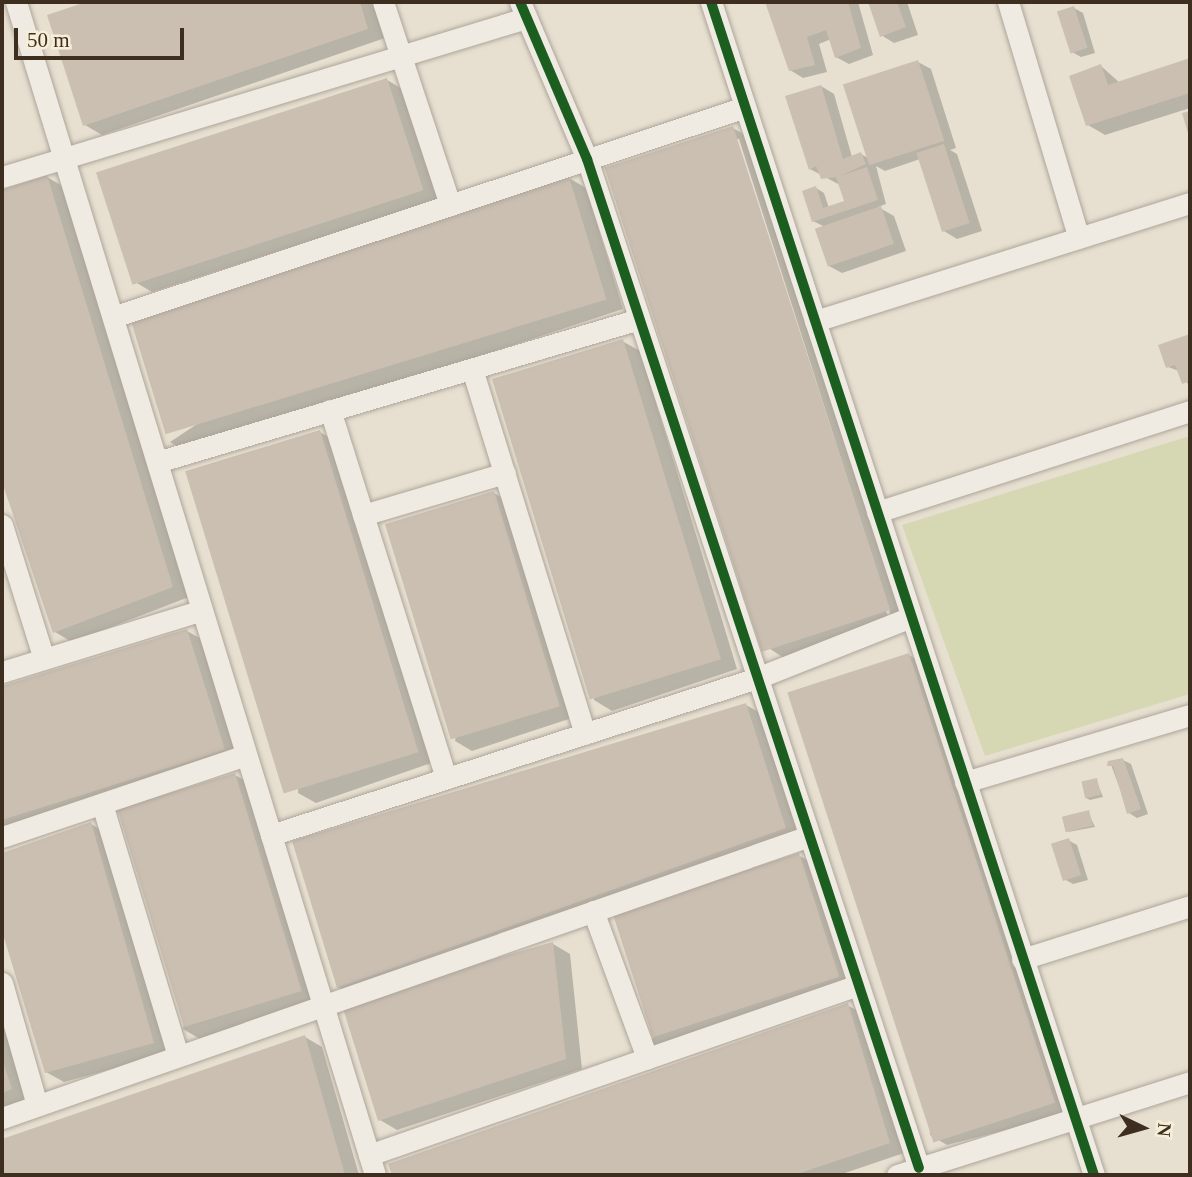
<!DOCTYPE html>
<style>
body{margin:0}
#map{position:relative;width:1192px;height:1177px;overflow:hidden;background:#e7e0d1;font-family:Georgia,serif}
div>[style]{position:absolute}
.green>*{inset:0;background:#d6d7b3}
.shadow>*{inset:0;background:#0003}
.building>*{inset:0;background:#cbbfb2;transform-origin:0 0}
.roads{filter:drop-shadow(0 0 2px #ada599) drop-shadow(0 0 2px #ada599)}
.minor>*{height:21px;margin:-10.5px;padding:0 10.5px;transform-origin:10.5px;border-radius:10.5px;background:#efebe3}
.cycleway>*{height:10px;margin:-5px;padding:0 5px;transform-origin:5px;border-radius:5px;background:#1b5e20}
span{translate:-50% -50%;white-space:nowrap;text-align:center;line-height:1.15;-webkit-text-stroke:7px #f7eed8;paint-order:stroke}
.frame{position:absolute;inset:0;border:4px solid #3d2e20;pointer-events:none}
.north{position:absolute;left:1108px;top:1093px;width:70px;height:70px;-webkit-text-stroke:5px #f7eed8;paint-order:stroke;rotate:95deg;font-size:19px;font-weight:700;line-height:28px;text-align:center;color:#3d2e20}
.north::after{content:'';display:block;margin:auto;width:24px;height:32px;background:#3d2e20;clip-path:polygon(50% 0,100% 100%,50% 72%,0 100%)}
.scale{position:absolute;left:14px;top:28px;width:170px;height:32px;box-sizing:border-box;border:4px solid #3d2e20;border-top:0;padding-left:9px;font-size:21px;line-height:24px;white-space:nowrap;color:#3d2e20;-webkit-text-stroke:5px #f7eed8;paint-order:stroke}
</style>
<div id="map">
<div class="green">
<div style="clip-path:polygon(1190px 436px,1190px 694px,985px 756px,902px 525px)"></div>
</div>
<div class="shadow">
<div style="clip-path:polygon(92px 2px,373px 2px,385px 38px,102px 135px,85px 125px,49px 16px)"></div>
<div style="clip-path:polygon(767px 2px,858px 2px,873px 55px,849px 64px,836px 57px,831px 39px,819px 44px,827px 72px,803px 78px,790px 70px)"></div>
<div style="clip-path:polygon(869px 2px,907px 2px,918px 35px,894px 43px,881px 35px)"></div>
<div style="clip-path:polygon(1074px 8px,1083px 13px,1095px 53px,1081px 57px,1072px 52px)"></div>
<div style="clip-path:polygon(1190px 60px,1190px 108px,1105px 135px,1088px 125px,1101px 66px,1120px 83px)"></div>
<div style="clip-path:polygon(918px 62px,931px 69px,956px 148px,950px 150px,957px 154px,982px 231px,957px 239px,944px 231px,920px 159px,885px 171px,876px 166px,886px 204px,878px 207px,894px 216px,906px 251px,842px 273px,829px 266px,825px 227px,813px 221px,816px 188px,824px 193px,829px 208px,846px 202px,840px 185px,810px 169px,821px 86px,834px 94px,852px 157px,861px 154px,870px 159px)"></div>
<div style="clip-path:polygon(387px 80px,404px 90px,440px 199px,152px 292px,135px 282px)"></div>
<div style="clip-path:polygon(evenodd,733px 128px,750px 138px,904px 620px,784px 658px,767px 647px,733px 128px,736px 139px,739px 139px,892px 619px,889px 620px,736px 139px)"></div>
<div style="clip-path:polygon(47px 177px,64px 187px,189px 597px,72px 642px,55px 632px,2px 477px,2px 192px)"></div>
<div style="clip-path:polygon(569px 178px,586px 188px,623px 309px,187px 452px,170px 442px)"></div>
<div style="clip-path:polygon(1190px 335px,1190px 387px,1179px 371px,1168px 367px,1160px 346px)"></div>
<div style="clip-path:polygon(622px 341px,640px 351px,737px 669px,612px 711px,594px 700px)"></div>
<div style="clip-path:polygon(320px 432px,337px 442px,437px 761px,316px 803px,298px 793px)"></div>
<div style="clip-path:polygon(494px 493px,511px 503px,575px 717px,472px 751px,455px 741px)"></div>
<div style="clip-path:polygon(187px 631px,205px 641px,242px 759px,2px 835px,2px 687px)"></div>
<div style="clip-path:polygon(909px 655px,926px 665px,1071px 1113px,947px 1145px,930px 1135px)"></div>
<div style="clip-path:polygon(746px 705px,764px 715px,802px 838px,365px 994px,553px 944px,570px 954px,582px 1069px,397px 1130px,380px 1120px,358px 999px,338px 987px)"></div>
<div style="clip-path:polygon(1123px 760px,1131px 764px,1148px 814px,1137px 818px,1129px 813px,1110px 762px)"></div>
<div style="clip-path:polygon(235px 775px,253px 785px,318px 1001px,200px 1039px,183px 1029px)"></div>
<div style="clip-path:polygon(1096px 780px,1103px 797px,1090px 800px,1086px 798px)"></div>
<div style="clip-path:polygon(1088px 812px,1095px 827px,1068px 832px)"></div>
<div style="clip-path:polygon(91px 824px,108px 834px,170px 1053px,64px 1082px,46px 1072px,2px 925px,2px 855px)"></div>
<div style="clip-path:polygon(1068px 840px,1077px 845px,1088px 880px,1073px 884px,1064px 879px)"></div>
<div style="clip-path:polygon(798px 855px,816px 865px,855px 986px,666px 1053px,649px 1043px)"></div>
<div style="clip-path:polygon(847px 1005px,865px 1015px,907px 1152px,839px 1175px,394px 1175px,390px 1165px)"></div>
<div style="clip-path:polygon(2px 1010px,28px 1099px,2px 1109px)"></div>
<div style="clip-path:polygon(305px 1037px,322px 1047px,359px 1175px,2px 1175px,2px 1141px)"></div>
</div>
<div class="building">
<div style="clip-path:polygon(86px 2px,360px 2px,368px 29px,83px 126px,47px 15px)"></div>
<div style="clip-path:polygon(765px 2px,848px 2px,861px 48px,835px 58px,826px 30px,807px 37px,815px 65px,789px 71px)"></div>
<div style="clip-path:polygon(868px 2px,897px 2px,906px 27px,880px 37px)"></div>
<div style="left:1074px;top:6px;width:44px;height:18px;rotate:72deg"></div>
<div style="clip-path:polygon(1190px 58px,1190px 93px,1086px 126px,1069px 76px,1101px 64px,1108px 85px)"></div>
<div style="left:918px;top:60px;width:85px;height:79px;rotate:72deg"></div>
<div style="left:387px;top:78px;width:118px;height:306px;rotate:72deg"></div>
<div style="clip-path:polygon(821px 85px,843px 159px,861px 152px,866px 164px,840px 176px,867px 167px,878px 200px,812px 222px,802px 191px,816px 186px,823px 208px,844px 201px,836px 177px,821px 179px,816px 166px,809px 170px,785px 96px)"></div>
<div style="clip-path:polygon(1190px 111px,1190px 140px,1182px 113px)"></div>
<div style="left:733px;top:126px;width:509px;height:135px;rotate:72deg"></div>
<div style="left:944px;top:144px;width:83px;height:29px;rotate:72deg"></div>
<div style="clip-path:polygon(47px 175px,173px 587px,53px 633px,2px 482px,2px 190px)"></div>
<div style="left:569px;top:177px;width:128px;height:461px;rotate:73deg"></div>
<div style="left:881px;top:206px;width:40px;height:70px;rotate:71deg"></div>
<div style="clip-path:polygon(1190px 334px,1190px 381px,1182px 384px,1175px 365px,1166px 368px,1158px 345px)"></div>
<div style="left:623px;top:339px;width:335px;height:137px;rotate:73deg"></div>
<div style="left:320px;top:430px;width:337px;height:141px;rotate:73deg"></div>
<div style="left:494px;top:491px;width:225px;height:114px;rotate:73deg"></div>
<div style="clip-path:polygon(187px 629px,225px 750px,2px 820px,2px 686px)"></div>
<div style="left:909px;top:653px;width:473px;height:128px;rotate:72deg"></div>
<div style="clip-path:polygon(746px 703px,786px 828px,337px 988px,292px 841px)"></div>
<div style="clip-path:polygon(1123px 758px,1141px 809px,1127px 814px,1113px 766px,1107px 766px,1108px 761px)"></div>
<div style="left:235px;top:773px;width:228px;height:123px;rotate:73deg"></div>
<div style="left:1097px;top:778px;width:17px;height:16px;rotate:77deg"></div>
<div style="left:1089px;top:810px;width:16px;height:28px;rotate:76deg"></div>
<div style="clip-path:polygon(91px 822px,154px 1043px,45px 1073px,2px 931px,2px 853px)"></div>
<div style="left:1069px;top:838px;width:39px;height:19px;rotate:72deg"></div>
<div style="left:799px;top:853px;width:130px;height:196px;rotate:72deg"></div>
<div style="clip-path:polygon(553px 942px,566px 1059px,378px 1121px,341px 1002px)"></div>
<div style="clip-path:polygon(848px 1003px,890px 1143px,794px 1175px,392px 1175px,388px 1164px)"></div>
<div style="clip-path:polygon(305px 1035px,345px 1175px,2px 1175px,2px 1139px)"></div>
<div style="clip-path:polygon(2px 1058px,12px 1089px,2px 1093px)"></div>
</div>
<div class="roads">
<div class="minor">
<div style="left:16px;top:2px;width:1227px;rotate:72.98deg"></div>
<div style="left:383px;top:2px;width:214px;rotate:71.7deg"></div>
<div style="left:520px;top:2px;width:171px;rotate:66.9deg"></div>
<div style="left:587px;top:159px;width:1062px;rotate:71.79deg"></div>
<div style="left:711px;top:2px;width:1234px;rotate:71.92deg"></div>
<div style="left:1008px;top:2px;width:246px;rotate:73.3deg"></div>
<div style="left:2px;top:177px;width:548px;rotate:-16.88deg"></div>
<div style="left:113px;top:317px;width:666px;rotate:-18.38deg"></div>
<div style="left:815px;top:321px;width:393px;rotate:-17.5deg"></div>
<div style="left:472px;top:369px;width:382px;rotate:72.8deg"></div>
<div style="left:330px;top:410px;width:386px;rotate:72.5deg"></div>
<div style="left:157px;top:462px;width:503px;rotate:-16.52deg"></div>
<div style="left:877px;top:512px;width:329px;rotate:-17.9deg"></div>
<div style="left:363px;top:515px;width:148px;rotate:-16.5deg"></div>
<div style="left:2px;top:525px;width:140px;rotate:72.6deg"></div>
<div style="left:2px;top:672px;width:209px;rotate:-17.2deg"></div>
<div style="left:965px;top:782px;width:235px;rotate:-16.6deg"></div>
<div style="left:102px;top:804px;width:263px;rotate:73.2deg"></div>
<div style="left:271px;top:835px;width:511px;rotate:-17.9deg"></div>
<div style="left:757px;top:678px;width:166px;rotate:-21.6deg"></div>
<div style="left:2px;top:837px;width:257px;rotate:-18.6deg"></div>
<div style="left:593px;top:911px;width:157px;rotate:69.8deg"></div>
<div style="left:1022px;top:959px;width:176px;rotate:-17.5deg"></div>
<div style="left:2px;top:983px;width:127px;rotate:74deg"></div>
<div style="left:2px;top:1118px;width:855px;rotate:-19.26deg"></div>
<div style="left:369px;top:1155px;width:518px;rotate:-19.17deg"></div>
<div style="left:897px;top:1175px;width:307px;rotate:-17.6deg"></div>
</div>
</div>
<div class="cycleway">
<div style="left:520px;top:2px;width:171px;rotate:66.9deg"></div>
<div style="left:587px;top:159px;width:1062px;rotate:71.79deg"></div>
<div style="left:711px;top:2px;width:1234px;rotate:71.92deg"></div>
</div>
<div class="frame"></div>
<div class="north">N</div>
<div class="scale">50 m</div>
</div>
